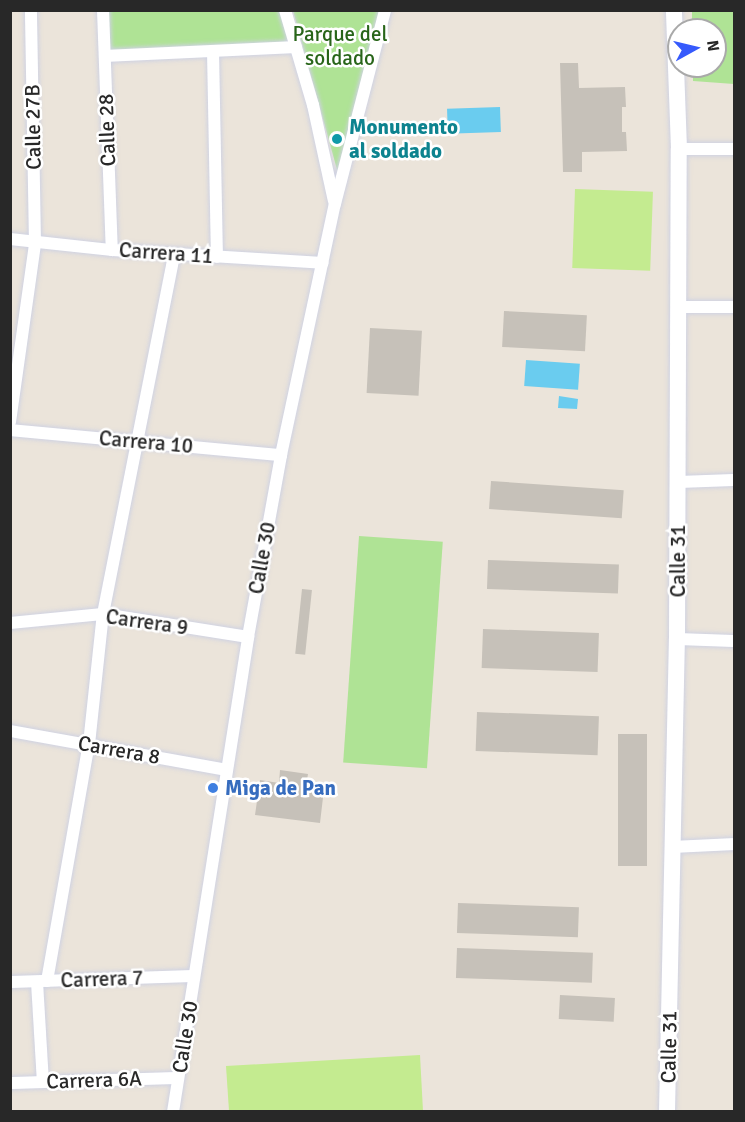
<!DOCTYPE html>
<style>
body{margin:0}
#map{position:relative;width:745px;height:1122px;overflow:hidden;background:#ebe4da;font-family:Signika,sans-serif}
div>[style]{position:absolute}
.green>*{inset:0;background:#afe395;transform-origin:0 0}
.pitch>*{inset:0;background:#c4eb90;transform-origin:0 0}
.water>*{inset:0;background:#6accef;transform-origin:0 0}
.building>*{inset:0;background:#c6c1b9;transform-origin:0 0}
.roads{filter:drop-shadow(0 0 2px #cfd2e2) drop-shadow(0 0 2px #cfd2e2)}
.minor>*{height:12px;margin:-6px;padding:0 6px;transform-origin:6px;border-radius:6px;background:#fff}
.secondary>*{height:16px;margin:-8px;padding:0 8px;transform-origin:8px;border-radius:8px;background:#fff}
.dots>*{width:16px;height:16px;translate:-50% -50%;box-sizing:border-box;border:3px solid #fff;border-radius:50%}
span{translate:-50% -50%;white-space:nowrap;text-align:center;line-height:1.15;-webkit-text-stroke:5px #fff;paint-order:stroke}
.park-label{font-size:21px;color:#286519}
.street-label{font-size:21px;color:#282828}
.culture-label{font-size:21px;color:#0d838f;font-weight:700}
.left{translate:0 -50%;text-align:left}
.shop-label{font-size:21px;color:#366cbe;font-weight:700}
.frame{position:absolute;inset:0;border:12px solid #282828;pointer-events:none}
.north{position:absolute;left:667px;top:18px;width:60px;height:60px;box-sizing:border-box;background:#fff;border:2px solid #a9a9a9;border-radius:50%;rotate:82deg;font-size:16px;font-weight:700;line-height:24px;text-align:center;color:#282828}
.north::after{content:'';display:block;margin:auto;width:21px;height:27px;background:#365afc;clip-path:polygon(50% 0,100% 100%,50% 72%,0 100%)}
</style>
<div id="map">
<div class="green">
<div style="clip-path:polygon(103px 11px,285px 11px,296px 47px,105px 56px)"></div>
<div style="clip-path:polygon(293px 11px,385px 11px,341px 184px)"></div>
<div style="clip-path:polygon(692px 11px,734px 11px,734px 84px,693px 81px,693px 66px,715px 66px,715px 30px,692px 30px)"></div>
<div style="left:359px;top:536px;width:84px;height:227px;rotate:4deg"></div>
</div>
<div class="pitch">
<div style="left:575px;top:189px;width:78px;height:79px;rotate:2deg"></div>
<div style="clip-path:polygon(420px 1055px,423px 1111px,229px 1111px,226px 1066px)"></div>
</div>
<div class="water">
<div style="left:500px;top:107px;width:25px;height:53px;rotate:88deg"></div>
<div style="left:526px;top:360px;width:54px;height:26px;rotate:4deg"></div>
<div style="clip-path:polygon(559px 396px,578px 399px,577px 409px,558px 408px)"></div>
</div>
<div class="building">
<div style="clip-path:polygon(560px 63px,578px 63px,579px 88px,625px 87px,626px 107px,622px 107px,622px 132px,626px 132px,627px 151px,582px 152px,582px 172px,563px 172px)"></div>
<div style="left:504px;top:311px;width:83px;height:36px;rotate:3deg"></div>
<div style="left:370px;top:328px;width:52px;height:65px;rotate:3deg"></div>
<div style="left:491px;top:481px;width:133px;height:28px;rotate:4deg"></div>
<div style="left:488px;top:560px;width:131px;height:29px;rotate:2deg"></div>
<div style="left:302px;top:589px;width:10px;height:65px;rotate:6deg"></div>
<div style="left:483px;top:629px;width:116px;height:39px;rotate:2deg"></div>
<div style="left:477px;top:712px;width:122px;height:39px;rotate:2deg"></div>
<div style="left:618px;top:734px;width:29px;height:132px"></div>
<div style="clip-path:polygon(280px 770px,308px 774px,306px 786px,324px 789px,320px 823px,255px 815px,260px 780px,279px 783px)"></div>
<div style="left:458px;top:903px;width:121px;height:30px;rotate:2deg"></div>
<div style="left:457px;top:948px;width:136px;height:30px;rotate:2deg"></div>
<div style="left:560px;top:995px;width:55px;height:24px;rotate:3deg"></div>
</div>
<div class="roads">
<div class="minor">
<div style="left:103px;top:10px;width:240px;rotate:87.9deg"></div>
<div style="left:285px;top:10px;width:99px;rotate:73.6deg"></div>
<div style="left:313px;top:105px;width:98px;rotate:77.7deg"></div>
<div style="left:213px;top:51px;width:206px;rotate:88.9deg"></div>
<div style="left:105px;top:56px;width:191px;rotate:-2.7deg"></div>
<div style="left:679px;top:149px;width:55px"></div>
<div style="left:10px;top:239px;width:103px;rotate:6.2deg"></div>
<div style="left:112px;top:250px;width:211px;rotate:3.5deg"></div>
<div style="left:679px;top:307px;width:55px"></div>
<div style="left:10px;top:422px;width:180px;rotate:-82deg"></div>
<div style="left:35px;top:244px;width:234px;rotate:-91deg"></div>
<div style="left:10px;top:430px;width:272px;rotate:5.3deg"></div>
<div style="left:678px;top:482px;width:56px;rotate:-2deg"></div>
<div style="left:10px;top:623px;width:93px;rotate:-5.5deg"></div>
<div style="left:103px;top:614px;width:147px;rotate:9deg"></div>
<div style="left:677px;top:639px;width:57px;rotate:2deg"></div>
<div style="left:10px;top:731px;width:220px;rotate:10.2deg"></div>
<div style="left:673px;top:847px;width:61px;rotate:-2.8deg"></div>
<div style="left:47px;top:981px;width:241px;rotate:-80deg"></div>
<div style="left:89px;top:744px;width:131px;rotate:-83.9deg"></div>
<div style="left:103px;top:614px;width:367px;rotate:-78.8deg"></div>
<div style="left:10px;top:982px;width:184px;rotate:-1.9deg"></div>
<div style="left:37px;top:982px;width:100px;rotate:86.6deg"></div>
<div style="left:10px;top:1083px;width:168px;rotate:-1.7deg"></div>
<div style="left:173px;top:1112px;width:481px;rotate:-81deg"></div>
<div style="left:248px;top:637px;width:185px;rotate:-79.7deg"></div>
<div style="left:281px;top:455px;width:257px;rotate:-77.9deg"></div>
<div style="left:335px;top:204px;width:200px;rotate:-75.5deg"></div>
</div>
<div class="secondary">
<div style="left:667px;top:1112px;width:473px;rotate:-88.8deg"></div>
<div style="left:677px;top:639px;width:490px;rotate:-89.8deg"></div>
<div style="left:679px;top:149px;width:139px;rotate:-92.1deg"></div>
</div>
</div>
<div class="dots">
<div style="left:337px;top:139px;background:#0f9aa8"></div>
<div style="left:213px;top:788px;background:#3f7fe0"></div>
</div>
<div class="park-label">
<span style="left:340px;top:46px">Parque del<br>soldado</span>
</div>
<div class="street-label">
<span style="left:33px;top:127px;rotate:-91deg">Calle 27B</span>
<span style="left:107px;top:130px;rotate:-92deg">Calle 28</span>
<span style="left:166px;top:253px;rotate:4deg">Carrera 11</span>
<span style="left:146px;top:442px;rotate:5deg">Carrera 10</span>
<span style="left:262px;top:558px;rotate:-80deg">Calle 30</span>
<span style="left:678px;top:561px;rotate:-90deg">Calle 31</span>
<span style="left:147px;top:622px;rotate:8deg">Carrera 9</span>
<span style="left:119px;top:750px;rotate:10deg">Carrera 8</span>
<span style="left:102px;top:979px;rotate:-2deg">Carrera 7</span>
<span style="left:185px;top:1037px;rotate:-81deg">Calle 30</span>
<span style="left:669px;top:1047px;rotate:-89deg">Calle 31</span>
<span style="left:94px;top:1080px;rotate:-2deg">Carrera 6A</span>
</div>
<div class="culture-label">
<span class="left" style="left:349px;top:139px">Monumento<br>al soldado</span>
</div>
<div class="shop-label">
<span class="left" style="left:225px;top:788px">Miga de Pan</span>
</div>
<div class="frame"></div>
<div class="north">N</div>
</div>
